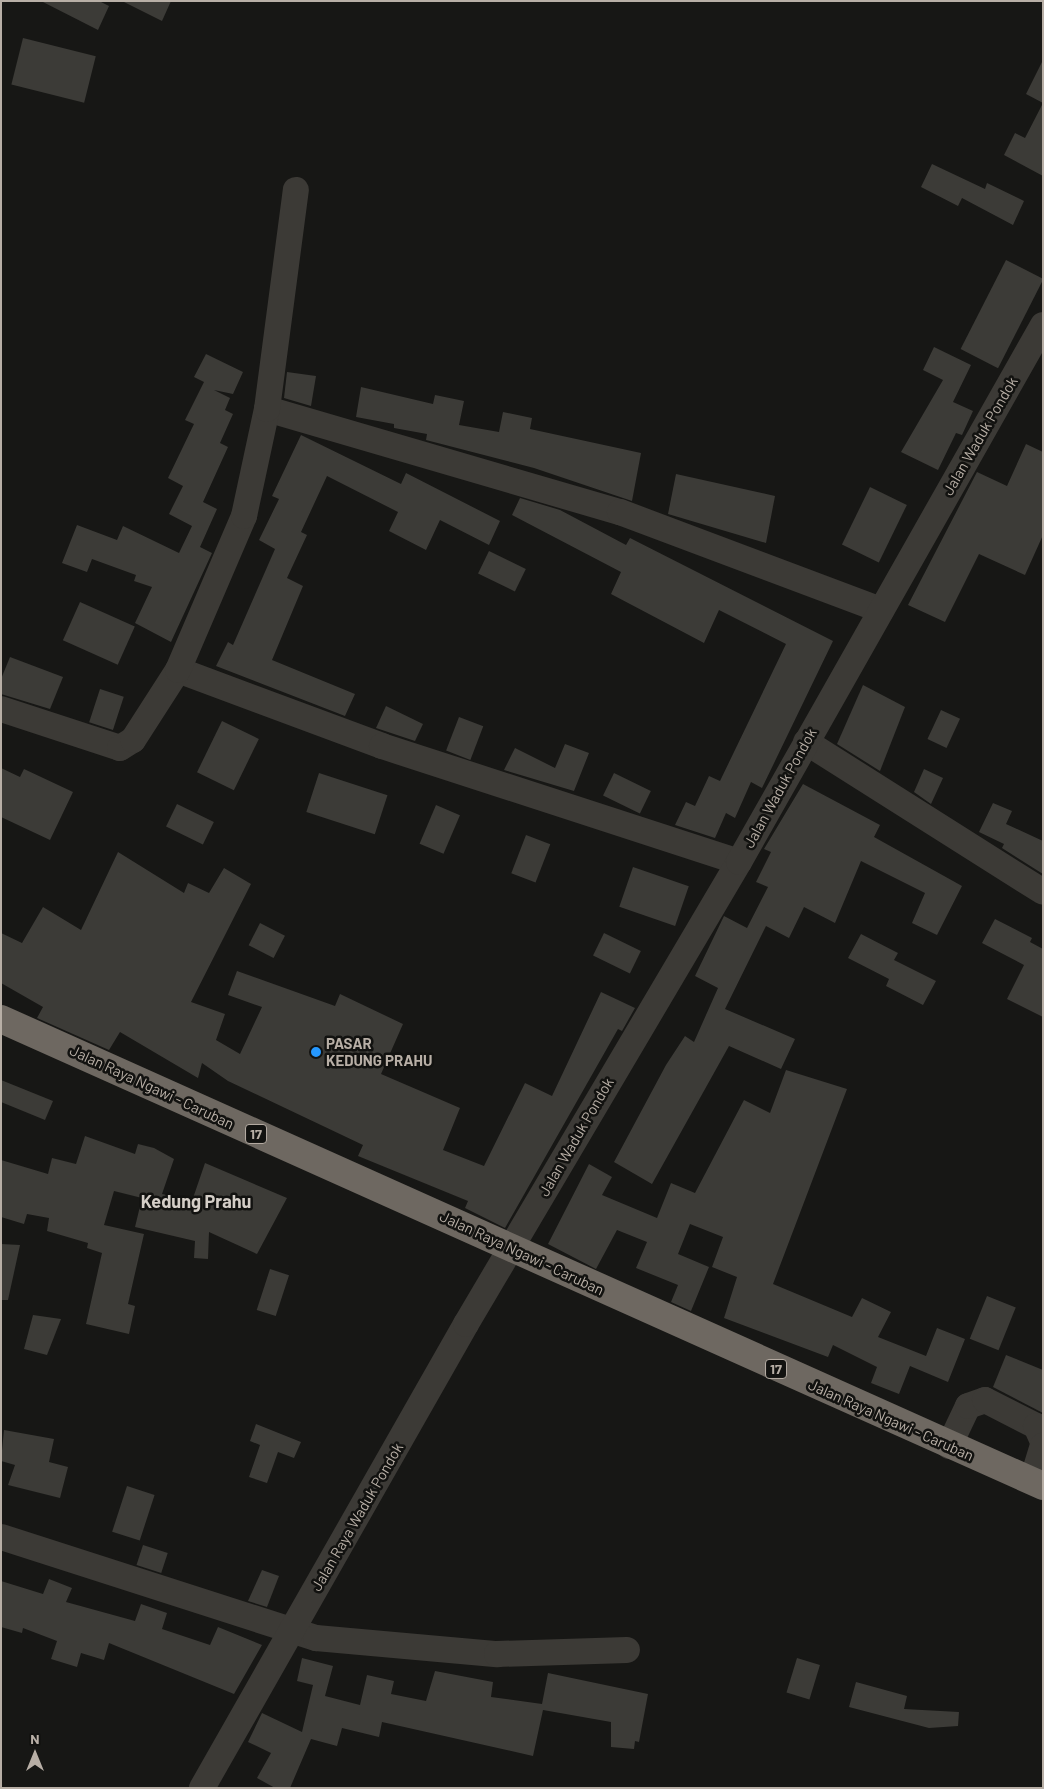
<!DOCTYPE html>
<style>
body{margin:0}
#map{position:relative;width:1044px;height:1789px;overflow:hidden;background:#171715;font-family:Barlow,sans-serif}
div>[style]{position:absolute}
.building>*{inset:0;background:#3c3b37;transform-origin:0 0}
.minor>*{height:26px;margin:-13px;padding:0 13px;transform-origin:13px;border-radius:13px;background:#3c3a36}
.highway>*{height:28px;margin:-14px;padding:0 14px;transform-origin:14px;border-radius:14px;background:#6e6861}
.dots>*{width:14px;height:14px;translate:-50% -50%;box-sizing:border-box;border:2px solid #121210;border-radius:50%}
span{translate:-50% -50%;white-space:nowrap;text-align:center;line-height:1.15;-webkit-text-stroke:5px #121210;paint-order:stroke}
.shield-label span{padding:1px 4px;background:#121210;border:1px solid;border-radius:4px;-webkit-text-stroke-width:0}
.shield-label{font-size:14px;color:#b8afa6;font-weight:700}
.street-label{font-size:15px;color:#b8afa6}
.poi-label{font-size:15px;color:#b8afa6;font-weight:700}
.left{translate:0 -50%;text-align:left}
.quarter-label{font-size:18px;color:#d4cec7;font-weight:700}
.frame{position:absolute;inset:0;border:2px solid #b8afa6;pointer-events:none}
.north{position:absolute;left:10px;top:1729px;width:50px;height:50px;-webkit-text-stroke:4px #121210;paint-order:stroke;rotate:0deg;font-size:14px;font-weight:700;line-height:20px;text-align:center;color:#b8afa6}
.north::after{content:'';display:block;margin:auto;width:18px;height:22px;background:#b8afa6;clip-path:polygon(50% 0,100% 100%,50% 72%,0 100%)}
</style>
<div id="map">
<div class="building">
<div style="clip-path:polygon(41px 1px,99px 1px,109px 6px,98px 30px)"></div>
<div style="clip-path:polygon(122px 1px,171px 1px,162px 21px)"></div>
<div style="left:23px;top:38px;width:75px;height:48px;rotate:14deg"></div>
<div style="clip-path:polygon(1043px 60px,1043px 176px,1004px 155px,1015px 133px,1025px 138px,1043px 103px,1026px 94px)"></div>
<div style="clip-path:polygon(932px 164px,985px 189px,987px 183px,1024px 201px,1013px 225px,962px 198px,958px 206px,921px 187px)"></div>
<div style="left:1006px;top:260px;width:42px;height:100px;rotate:27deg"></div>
<div style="clip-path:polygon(934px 347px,971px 365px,953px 402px,973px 411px,962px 435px,956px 433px,938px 470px,901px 452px,943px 380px,923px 370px)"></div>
<div style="clip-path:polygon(206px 354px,243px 372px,233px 394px,214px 390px,230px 398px,225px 410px,233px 414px,220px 443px,228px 447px,203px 502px,217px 509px,200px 547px,212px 553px,171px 642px,135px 623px,152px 587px,134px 581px,136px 575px,92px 559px,87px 572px,62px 563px,77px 525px,117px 540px,123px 526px,179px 553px,192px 526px,169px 514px,183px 486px,168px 478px,194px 424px,185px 420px,204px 382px,194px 377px)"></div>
<div style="clip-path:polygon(287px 372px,316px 376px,311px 406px,284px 398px)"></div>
<div style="clip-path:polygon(361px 387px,433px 404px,435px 395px,464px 401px,459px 425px,499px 432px,503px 412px,532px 418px,530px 429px,641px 453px,632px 501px,534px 468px,426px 440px,427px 434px,394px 428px,394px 424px,356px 417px)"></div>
<div style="clip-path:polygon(301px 435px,401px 484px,406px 473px,500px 521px,489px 545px,440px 520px,426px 550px,389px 531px,398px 512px,327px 476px,301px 532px,307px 535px,287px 578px,303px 586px,272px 660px,355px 694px,345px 716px,216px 666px,228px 642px,233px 645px,275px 549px,259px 540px,279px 499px,272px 496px)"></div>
<div style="clip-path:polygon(1026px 444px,1043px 452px,1043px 535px,1025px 575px,979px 554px,945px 622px,908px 605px,977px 472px,1007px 486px)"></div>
<div style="clip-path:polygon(676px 474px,775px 496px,766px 543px,668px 514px)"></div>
<div style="left:870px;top:487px;width:41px;height:64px;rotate:26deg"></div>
<div style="clip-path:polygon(520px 498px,560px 510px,626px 545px,630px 538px,833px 641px,762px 788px,751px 782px,735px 818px,726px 813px,715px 838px,675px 825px,686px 802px,695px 806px,709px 776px,720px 781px,786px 644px,719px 610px,704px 643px,611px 594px,621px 572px,512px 515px)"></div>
<div style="left:489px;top:551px;width:41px;height:25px;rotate:26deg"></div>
<div style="left:80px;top:602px;width:60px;height:42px;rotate:24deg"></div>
<div style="clip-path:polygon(10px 657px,63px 677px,50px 709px,1px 694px,1px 679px)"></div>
<div style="clip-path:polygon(863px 685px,905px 707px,880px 771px,837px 744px)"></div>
<div style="left:100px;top:689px;width:25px;height:35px;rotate:18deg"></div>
<div style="clip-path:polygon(386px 706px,423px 724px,415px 741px,376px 728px)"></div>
<div style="left:941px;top:710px;width:21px;height:32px;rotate:25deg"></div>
<div style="left:459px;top:717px;width:26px;height:36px;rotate:21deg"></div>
<div style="left:222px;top:721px;width:41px;height:57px;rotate:26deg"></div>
<div style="clip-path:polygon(565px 744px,589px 753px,574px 791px,504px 770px,515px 748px,555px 768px)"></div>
<div style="clip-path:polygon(1px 768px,20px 777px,24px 769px,73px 792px,50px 840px,1px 817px)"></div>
<div style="clip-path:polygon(924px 769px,943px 778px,931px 804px,914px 792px)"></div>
<div style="left:319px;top:773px;width:72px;height:41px;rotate:18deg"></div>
<div style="left:614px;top:773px;width:41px;height:25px;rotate:26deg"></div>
<div style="clip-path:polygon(803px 784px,880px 825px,874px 837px,962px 886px,937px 935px,912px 923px,925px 893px,861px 861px,835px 923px,804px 907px,789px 938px,766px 926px,725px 1009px,795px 1039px,781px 1069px,729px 1046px,652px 1184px,614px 1162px,666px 1065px,685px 1036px,694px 1042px,718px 988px,695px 976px,724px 916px,747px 928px,768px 887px,756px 882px,771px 852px,764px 849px)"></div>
<div style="clip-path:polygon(993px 803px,1012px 811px,1006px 824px,1043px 841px,1043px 874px,1002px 848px,1004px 844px,979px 832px)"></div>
<div style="left:177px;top:804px;width:41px;height:25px;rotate:26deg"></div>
<div style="left:436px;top:805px;width:26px;height:42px;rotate:23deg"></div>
<div style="left:526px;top:835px;width:26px;height:41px;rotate:21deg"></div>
<div style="clip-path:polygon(118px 852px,184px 893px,188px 883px,209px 893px,224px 868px,251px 884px,191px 1002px,225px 1014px,216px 1040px,240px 1054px,262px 1007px,228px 995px,237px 971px,335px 1006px,340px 994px,403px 1024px,381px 1074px,460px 1108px,443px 1150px,484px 1166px,525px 1083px,552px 1096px,601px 992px,635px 1008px,622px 1031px,618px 1029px,505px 1228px,465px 1208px,468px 1201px,358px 1156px,363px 1145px,228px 1081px,202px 1063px,198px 1078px,120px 1032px,109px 1050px,37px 1018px,43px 1007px,1px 983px,1px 933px,22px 943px,43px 907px,81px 930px)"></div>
<div style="left:633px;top:867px;width:59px;height:42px;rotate:19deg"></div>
<div style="clip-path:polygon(995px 919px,1032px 938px,1030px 942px,1043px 949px,1043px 1017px,1007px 999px,1024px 965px,982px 943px)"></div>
<div style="left:260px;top:923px;width:28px;height:25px;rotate:27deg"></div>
<div style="left:604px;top:933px;width:41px;height:25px;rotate:26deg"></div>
<div style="clip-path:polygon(861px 934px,898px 953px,894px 960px,936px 981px,923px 1005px,886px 986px,889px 979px,848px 958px)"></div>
<div style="clip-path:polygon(786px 1070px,847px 1089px,773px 1284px,852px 1317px,862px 1298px,891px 1312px,878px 1337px,926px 1356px,937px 1328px,965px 1339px,948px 1382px,910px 1366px,899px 1394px,871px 1383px,877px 1367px,833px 1345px,828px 1357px,724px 1318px,737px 1277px,712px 1267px,723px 1237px,690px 1224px,678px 1254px,709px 1267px,691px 1311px,671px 1302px,678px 1285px,636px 1268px,647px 1242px,617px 1230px,596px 1269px,548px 1244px,589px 1164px,612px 1177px,602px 1195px,657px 1218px,671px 1183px,695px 1193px,744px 1100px,770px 1113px)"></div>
<div style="clip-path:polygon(1px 1080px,53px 1101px,45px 1120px,1px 1102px)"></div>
<div style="clip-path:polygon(85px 1136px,135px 1154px,138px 1144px,154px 1148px,174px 1159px,162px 1194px,192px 1201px,205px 1163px,287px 1198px,257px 1254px,209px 1232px,208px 1259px,194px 1258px,195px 1241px,135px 1227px,142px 1198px,114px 1191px,104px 1225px,144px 1234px,128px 1304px,135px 1306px,129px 1334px,86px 1324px,102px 1253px,87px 1248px,88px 1243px,47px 1231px,49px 1218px,27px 1214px,24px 1224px,1px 1217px,1px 1160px,48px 1174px,52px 1158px,76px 1164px)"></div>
<div style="clip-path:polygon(1px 1244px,20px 1245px,8px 1300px,1px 1300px)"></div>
<div style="left:270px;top:1269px;width:20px;height:43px;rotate:18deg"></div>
<div style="left:987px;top:1296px;width:31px;height:46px;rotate:22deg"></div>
<div style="clip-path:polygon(33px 1315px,61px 1319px,47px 1355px,24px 1349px)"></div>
<div style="clip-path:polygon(1006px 1355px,1043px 1370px,1043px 1413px,993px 1387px)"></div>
<div style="clip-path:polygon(256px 1424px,301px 1442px,294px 1458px,278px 1452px,267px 1483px,249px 1477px,260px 1445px,250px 1441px)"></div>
<div style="clip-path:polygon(4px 1430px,54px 1439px,49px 1462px,68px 1467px,60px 1498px,8px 1485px,15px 1465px,1px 1461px)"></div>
<div style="left:127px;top:1486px;width:29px;height:48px;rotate:18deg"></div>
<div style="left:143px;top:1545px;width:26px;height:21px;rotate:18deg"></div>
<div style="clip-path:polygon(262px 1570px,279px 1576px,267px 1607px,248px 1601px)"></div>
<div style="clip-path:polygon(49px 1579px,72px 1588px,66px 1602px,135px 1621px,141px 1604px,167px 1613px,162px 1629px,210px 1645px,218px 1627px,262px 1645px,234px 1694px,109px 1643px,104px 1660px,81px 1653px,77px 1667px,51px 1659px,57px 1641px,23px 1628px,22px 1633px,1px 1627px,1px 1581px,43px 1594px)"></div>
<div style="clip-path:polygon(302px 1658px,333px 1666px,325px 1696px,360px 1705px,367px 1675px,394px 1681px,391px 1694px,426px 1701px,435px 1671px,493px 1682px,491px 1697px,542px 1704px,548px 1673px,648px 1694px,639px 1742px,635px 1741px,634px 1749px,611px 1747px,611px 1722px,543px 1710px,533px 1756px,382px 1722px,379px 1737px,342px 1728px,337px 1746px,311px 1739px,290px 1788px,275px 1788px,257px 1778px,271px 1753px,248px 1742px,262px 1713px,302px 1732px,313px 1685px,297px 1681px)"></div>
<div style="left:797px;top:1658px;width:24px;height:36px;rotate:17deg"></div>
<div style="clip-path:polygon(856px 1682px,907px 1696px,904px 1709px,959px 1712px,958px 1726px,929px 1728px,849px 1707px)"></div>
</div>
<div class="minor">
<div style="left:267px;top:409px;width:368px;rotate:16.3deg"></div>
<div style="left:620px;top:512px;width:279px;rotate:20.6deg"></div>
<div style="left:178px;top:670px;width:218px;rotate:20.4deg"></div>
<div style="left:382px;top:746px;width:375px;rotate:18deg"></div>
<div style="left:1px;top:709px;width:125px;rotate:18.1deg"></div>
<div style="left:120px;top:748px;width:15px;rotate:-32deg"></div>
<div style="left:133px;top:740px;width:83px;rotate:-57.3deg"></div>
<div style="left:178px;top:670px;width:168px;rotate:-66.8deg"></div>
<div style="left:244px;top:516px;width:109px;rotate:-77.9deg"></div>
<div style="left:267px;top:409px;width:221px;rotate:-82.5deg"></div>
<div style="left:806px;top:742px;width:280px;rotate:32.3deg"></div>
<div style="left:949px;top:1446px;width:44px;rotate:-64.6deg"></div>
<div style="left:968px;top:1406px;width:18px;rotate:-19deg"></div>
<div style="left:985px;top:1400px;width:57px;rotate:27deg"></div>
<div style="left:1036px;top:1426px;width:17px;rotate:66deg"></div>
<div style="left:1032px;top:1481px;width:37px;rotate:-73deg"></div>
<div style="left:1px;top:1537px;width:331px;rotate:17.8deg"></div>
<div style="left:316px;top:1638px;width:182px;rotate:5.1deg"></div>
<div style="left:497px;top:1654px;width:130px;rotate:-1.8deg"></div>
<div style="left:202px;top:1788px;width:534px;rotate:-60.36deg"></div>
<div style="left:466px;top:1324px;width:537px;rotate:-59.42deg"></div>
<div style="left:739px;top:862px;width:617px;rotate:-60.49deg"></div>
</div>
<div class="highway">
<div style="left:1px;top:1019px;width:1142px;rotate:24.14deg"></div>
</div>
<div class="dots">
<div style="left:316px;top:1052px;background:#2598ff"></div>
</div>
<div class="shield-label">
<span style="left:256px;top:1134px">17</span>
<span style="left:776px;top:1369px">17</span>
</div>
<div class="street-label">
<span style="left:980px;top:436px;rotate:-60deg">Jalan Waduk Pondok</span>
<span style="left:780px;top:788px;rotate:-61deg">Jalan Waduk Pondok</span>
<span style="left:152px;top:1087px;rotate:25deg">Jalan Raya Ngawi - Caruban</span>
<span style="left:576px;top:1137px;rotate:-60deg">Jalan Waduk Pondok</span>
<span style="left:522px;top:1253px;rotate:25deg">Jalan Raya Ngawi - Caruban</span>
<span style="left:891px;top:1420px;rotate:24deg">Jalan Raya Ngawi - Caruban</span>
<span style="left:357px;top:1517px;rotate:-60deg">Jalan Raya Waduk Pondok</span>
</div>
<div class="poi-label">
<span class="left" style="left:326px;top:1052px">PASAR<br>KEDUNG PRAHU</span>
</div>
<div class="quarter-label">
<span style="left:196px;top:1201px">Kedung Prahu</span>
</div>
<div class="frame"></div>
<div class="north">N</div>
</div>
